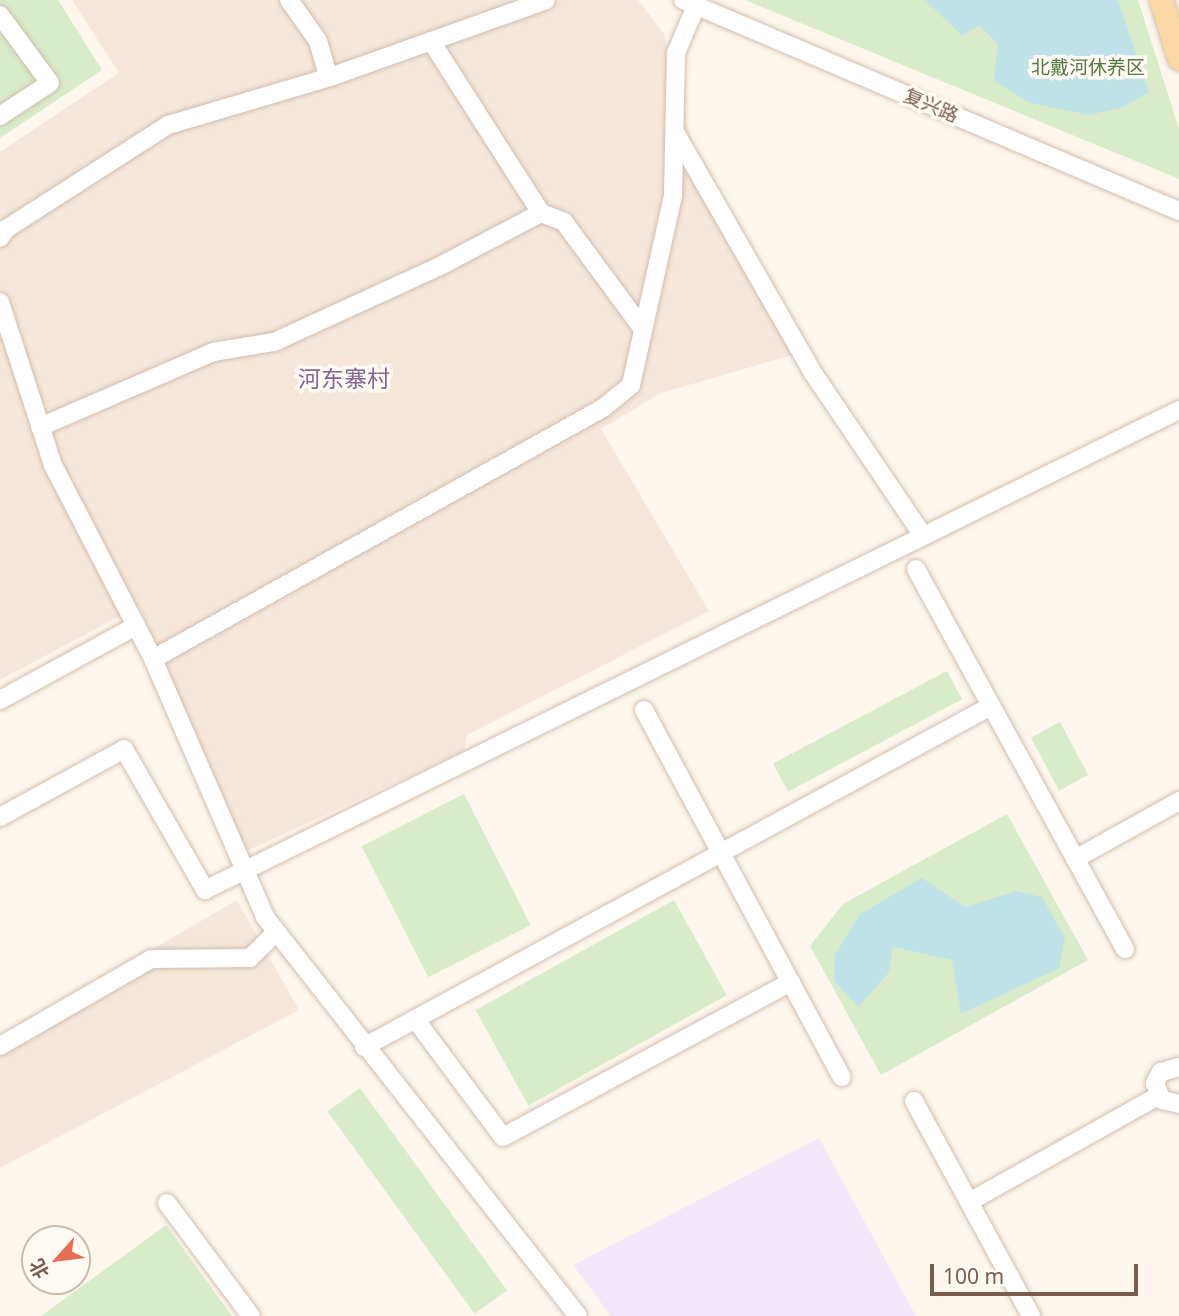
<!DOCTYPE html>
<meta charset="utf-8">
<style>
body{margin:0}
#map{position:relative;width:1179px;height:1316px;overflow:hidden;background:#fdf6ec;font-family:"Noto Sans","Noto Sans SC",sans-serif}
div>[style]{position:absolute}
.residential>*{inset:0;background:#f5e8da}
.education>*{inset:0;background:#f3e8fa}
.green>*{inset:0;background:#d8ecc9;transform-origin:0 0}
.water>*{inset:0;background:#bfe3e8}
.roads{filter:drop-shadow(0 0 2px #d1beb0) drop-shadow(0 0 2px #d1beb0)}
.minor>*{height:18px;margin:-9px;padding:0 9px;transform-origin:9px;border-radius:9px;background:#fff}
.major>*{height:23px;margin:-11.5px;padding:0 11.5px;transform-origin:11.5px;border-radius:11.5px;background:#fbd9a5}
span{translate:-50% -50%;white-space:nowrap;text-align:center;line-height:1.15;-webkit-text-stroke:7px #fffaf3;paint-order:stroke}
.park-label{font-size:19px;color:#537a41}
.street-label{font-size:19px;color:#7a5c4d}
.quarter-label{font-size:23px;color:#846695}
.north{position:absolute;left:21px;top:1225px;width:70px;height:70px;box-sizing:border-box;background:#fffaf3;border:2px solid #cabbb1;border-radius:50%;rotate:242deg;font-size:19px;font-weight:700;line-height:28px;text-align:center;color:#7a5c4d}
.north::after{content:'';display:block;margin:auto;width:24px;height:32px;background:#e76f51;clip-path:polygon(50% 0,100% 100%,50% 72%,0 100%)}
.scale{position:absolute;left:930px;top:1264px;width:208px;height:32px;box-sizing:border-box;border:4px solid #7a5c4d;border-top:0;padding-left:9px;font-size:21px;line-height:24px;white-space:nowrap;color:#7a5c4d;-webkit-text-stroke:5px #fffaf3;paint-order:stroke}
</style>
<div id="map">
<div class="residential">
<div style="clip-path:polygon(72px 0,638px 0,664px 34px,696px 157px,796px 354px,661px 393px,601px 429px,709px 611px,467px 735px,464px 751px,247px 851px,139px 606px,0 680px,0 152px,119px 73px)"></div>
<div style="clip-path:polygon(237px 900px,299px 1010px,0 1168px,0 1038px)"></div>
</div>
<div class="education">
<div style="clip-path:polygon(819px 1138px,916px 1316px,611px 1316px,573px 1265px)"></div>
</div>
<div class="green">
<div style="clip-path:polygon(0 0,58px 0,102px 70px,0 138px)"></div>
<div style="clip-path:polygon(745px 0,1138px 0,1179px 129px,1179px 179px)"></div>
<div style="left:947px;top:671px;width:32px;height:197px;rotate:62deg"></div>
<div style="left:1060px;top:722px;width:60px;height:33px;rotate:62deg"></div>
<div style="left:464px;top:794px;width:147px;height:115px;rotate:63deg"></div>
<div style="clip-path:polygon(1007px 814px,1088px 960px,881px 1075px,810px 946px,843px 904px)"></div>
<div style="left:674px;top:900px;width:109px;height:227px;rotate:61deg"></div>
<div style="left:360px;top:1088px;width:250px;height:40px;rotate:54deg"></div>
<div style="clip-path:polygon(166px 1225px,232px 1316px,41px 1316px)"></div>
</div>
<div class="water">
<div style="clip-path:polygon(925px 0,1118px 0,1149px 92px,1124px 107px,1089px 115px,1030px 103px,994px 81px,998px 44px,979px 25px,962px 36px)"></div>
<div style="clip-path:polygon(922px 878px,965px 907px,1017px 891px,1042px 897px,1065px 938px,1059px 968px,961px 1014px,952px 960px,893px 947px,889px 972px,859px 1007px,834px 981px,835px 955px,860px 914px)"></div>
</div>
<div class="roads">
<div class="minor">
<div style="left:289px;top:0;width:50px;rotate:54.7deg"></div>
<div style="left:318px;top:41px;width:37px;rotate:74deg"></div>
<div style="left:683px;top:0;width:539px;rotate:23.05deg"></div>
<div style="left:0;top:15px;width:84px;rotate:53.7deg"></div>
<div style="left:50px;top:83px;width:60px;rotate:146.6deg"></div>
<div style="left:431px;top:41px;width:204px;rotate:57.4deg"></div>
<div style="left:541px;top:213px;width:25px;rotate:21deg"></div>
<div style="left:564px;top:222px;width:133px;rotate:53.6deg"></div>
<div style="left:675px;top:132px;width:278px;rotate:60.2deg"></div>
<div style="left:813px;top:373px;width:194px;rotate:55.9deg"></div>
<div style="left:0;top:238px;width:11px;rotate:-56deg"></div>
<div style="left:6px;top:229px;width:193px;rotate:-32.7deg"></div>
<div style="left:168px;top:125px;width:172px;rotate:-16.5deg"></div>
<div style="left:333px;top:76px;width:226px;rotate:-19.6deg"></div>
<div style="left:0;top:302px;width:171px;rotate:72deg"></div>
<div style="left:53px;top:465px;width:218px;rotate:62.7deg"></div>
<div style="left:153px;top:659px;width:281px;rotate:66.5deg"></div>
<div style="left:265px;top:917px;width:507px;rotate:51.89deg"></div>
<div style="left:40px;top:427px;width:189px;rotate:-23.4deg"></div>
<div style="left:213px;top:352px;width:62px;rotate:-9.3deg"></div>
<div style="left:274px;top:342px;width:183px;rotate:-24.6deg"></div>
<div style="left:440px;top:266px;width:114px;rotate:-27.7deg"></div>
<div style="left:916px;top:569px;width:434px;rotate:61.2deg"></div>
<div style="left:153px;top:659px;width:515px;rotate:-29.15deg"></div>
<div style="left:603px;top:408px;width:36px;rotate:-39deg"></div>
<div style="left:631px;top:385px;width:195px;rotate:-77.5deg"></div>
<div style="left:673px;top:195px;width:142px;rotate:-88.8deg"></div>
<div style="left:676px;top:53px;width:51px;rotate:-66.9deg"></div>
<div style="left:0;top:700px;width:155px;rotate:-28.6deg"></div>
<div style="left:644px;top:710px;width:417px;rotate:61.7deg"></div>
<div style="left:0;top:817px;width:141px;rotate:-28.7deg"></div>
<div style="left:124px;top:749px;width:163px;rotate:60.1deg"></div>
<div style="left:205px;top:890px;width:1086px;rotate:-26.23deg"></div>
<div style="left:1075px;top:859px;width:119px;rotate:-29.1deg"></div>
<div style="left:415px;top:1019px;width:147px;rotate:53.3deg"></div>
<div style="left:503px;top:1137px;width:327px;rotate:-28.3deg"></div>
<div style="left:0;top:1046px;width:174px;rotate:-29.9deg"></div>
<div style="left:151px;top:959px;width:99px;rotate:-0.6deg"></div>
<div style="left:250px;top:958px;width:37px;rotate:-45deg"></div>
<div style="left:364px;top:1047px;width:714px;rotate:-28.54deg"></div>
<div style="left:1179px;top:1067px;width:19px;rotate:164deg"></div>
<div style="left:1161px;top:1072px;width:13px;rotate:119deg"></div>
<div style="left:1155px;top:1083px;width:18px;rotate:68deg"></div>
<div style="left:1162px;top:1100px;width:17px;rotate:13deg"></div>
<div style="left:914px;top:1101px;width:245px;rotate:61.4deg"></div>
<div style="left:969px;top:1202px;width:217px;rotate:-29.3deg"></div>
<div style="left:167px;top:1203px;width:141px;rotate:53.4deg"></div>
</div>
<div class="major">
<div style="left:1161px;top:0;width:61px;rotate:72.8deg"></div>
</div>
</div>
<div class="park-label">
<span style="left:1088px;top:68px">北戴河休养区</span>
</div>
<div class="street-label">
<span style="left:931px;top:106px;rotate:23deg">复兴路</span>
</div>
<div class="quarter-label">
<span style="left:344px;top:378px">河东寨村</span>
</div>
<div class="north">北</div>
<div class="scale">100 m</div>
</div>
